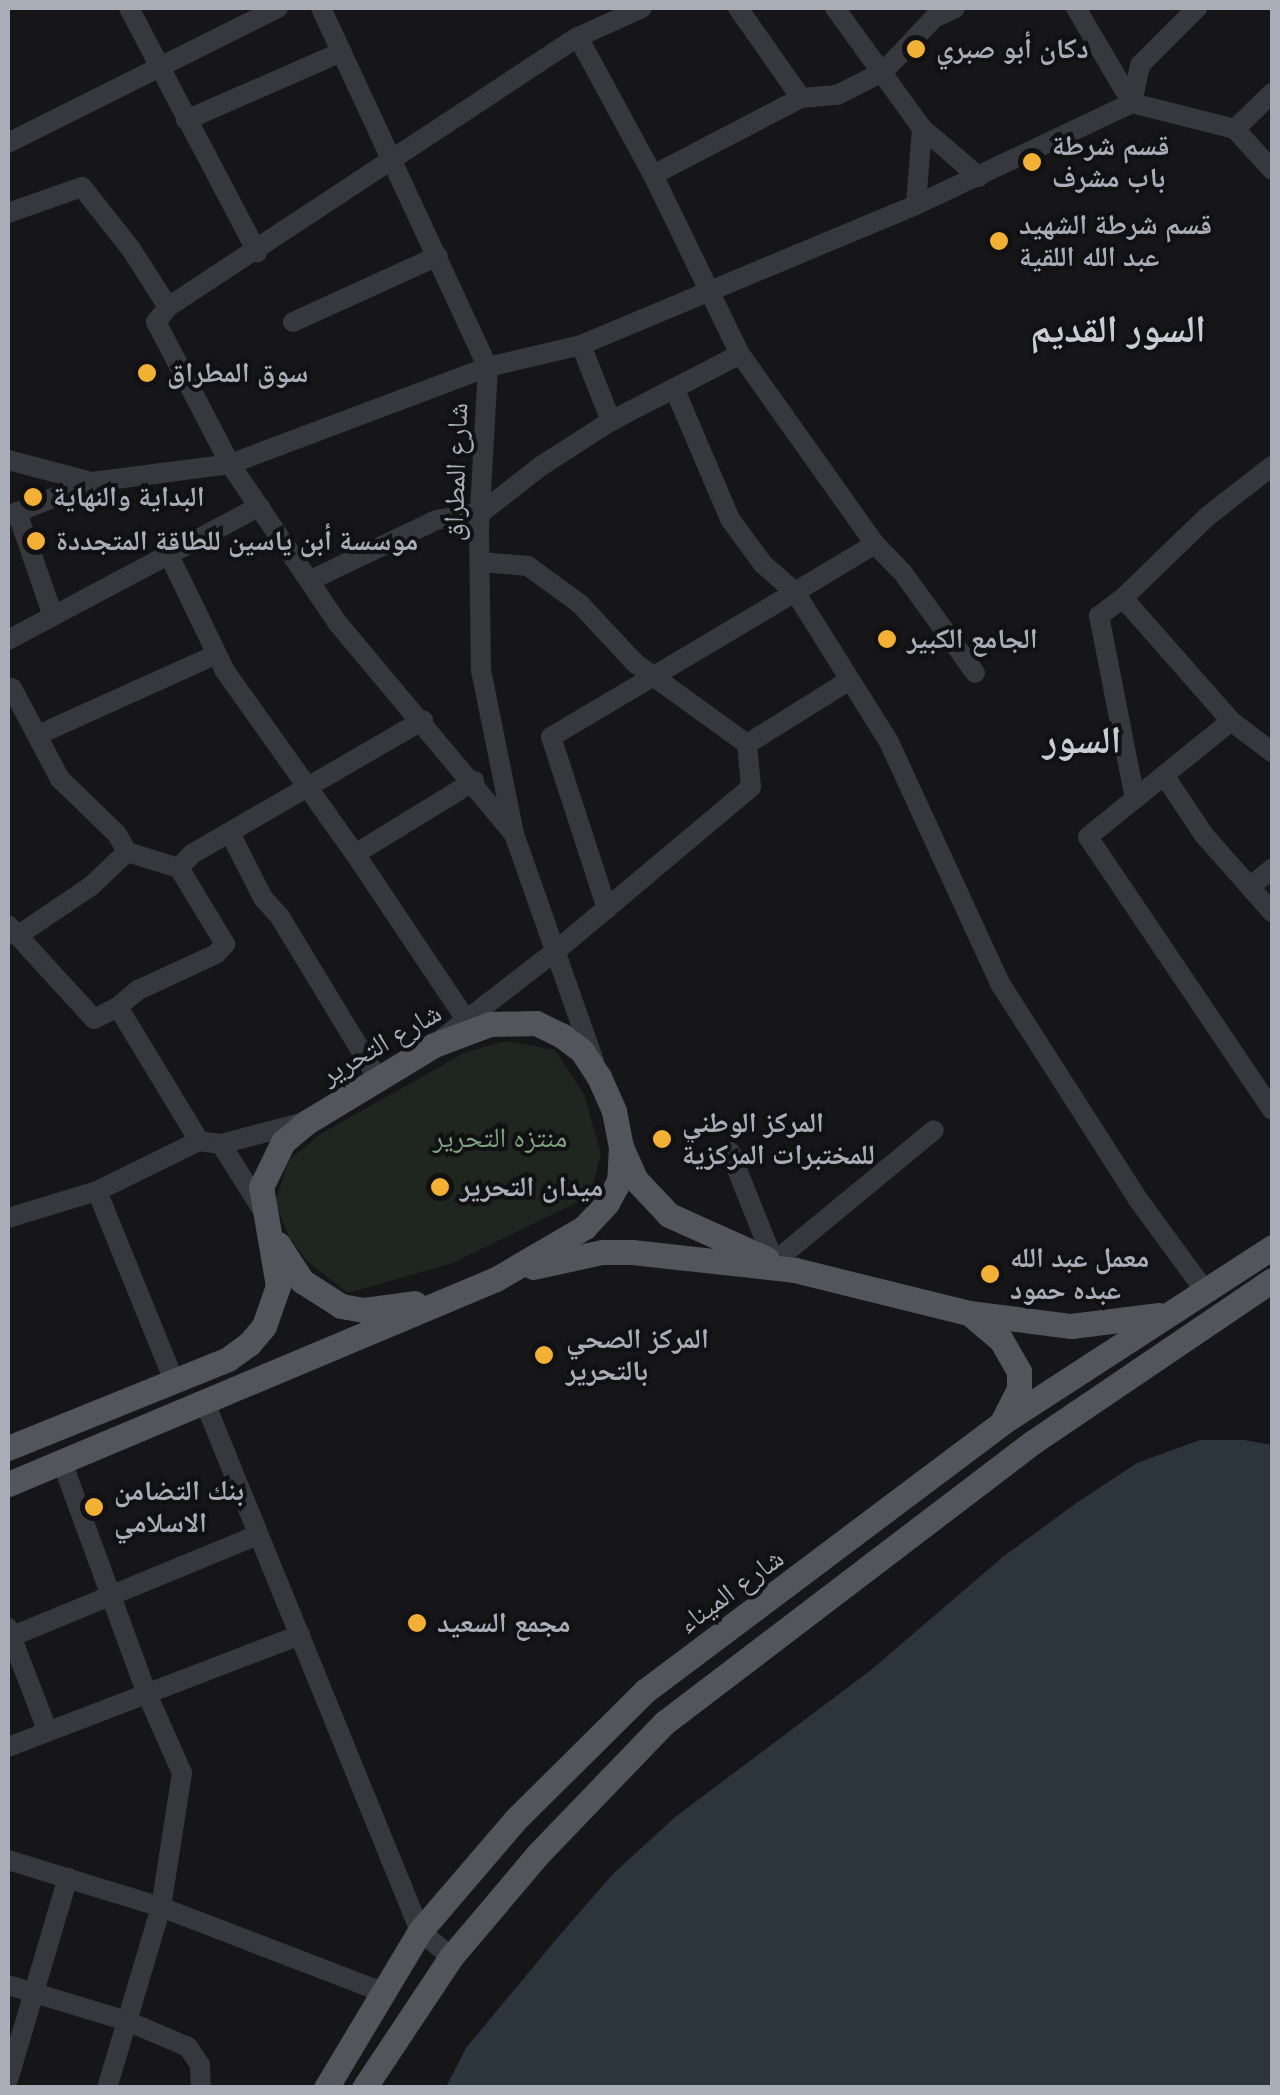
<!DOCTYPE html>
<meta charset="utf-8">
<style>
body{margin:0}
#map{position:relative;width:1280px;height:2095px;overflow:hidden;background:#161618;font-family:"Varela Round","Noto Naskh Arabic",sans-serif}
div>[style]{position:absolute}
.green>*{inset:0;background:#1e261f}
.water>*{inset:0;background:#2c353c}
.minor>*{height:20px;margin:-10px;padding:0 10px;transform-origin:10px;border-radius:10px;background:#37383d}
.major>*{height:25px;margin:-12.5px;padding:0 12.5px;transform-origin:12.5px;border-radius:12.5px;background:#53555c}
.dots>*{width:28px;height:28px;translate:-50% -50%;box-sizing:border-box;border:5px solid #111113;border-radius:50%}
span{translate:-50% -50%;white-space:nowrap;text-align:center;line-height:1.15;-webkit-text-stroke:8px #111113;paint-order:stroke}
.poi-label{font-size:28px;color:#a8adb8;font-weight:700}
.left{translate:0 -50%;text-align:left}
.street-label{font-size:28px;color:#a8adb8}
.park-label{font-size:28px;color:#7fa381}
.district-label{font-size:38px;color:#c9ccd4;font-weight:700}
.frame{position:absolute;inset:0;border:10px solid #a8adb8;pointer-events:none}
</style>
<div id="map">
<div class="green">
<div style="clip-path:polygon(505px 1041px,555px 1050px,584px 1094px,601px 1154px,590px 1196px,453px 1263px,348px 1293px,306px 1260px,289px 1237px,275px 1202px,289px 1160px,322px 1133px,466px 1052px)"></div>
</div>
<div class="water">
<div style="clip-path:polygon(1200px 1440px,1244px 1440px,1272px 1445px,1272px 2087px,446px 2087px,466px 2048px,559px 1936px,613px 1874px,674px 1818px,871px 1670px,1004px 1556px,1075px 1504px,1137px 1463px)"></div>
</div>
<div class="minor">
<div style="left:129px;top:8px;width:276px;rotate:62.3deg"></div>
<div style="left:321px;top:8px;width:396px;rotate:65.1deg"></div>
<div style="left:488px;top:367px;width:162px;rotate:93.2deg"></div>
<div style="left:479px;top:529px;width:141px;rotate:89.2deg"></div>
<div style="left:481px;top:670px;width:167px;rotate:78.6deg"></div>
<div style="left:514px;top:834px;width:241px;rotate:70.6deg"></div>
<div style="left:738px;top:8px;width:110px;rotate:55deg"></div>
<div style="left:835px;top:8px;width:148px;rotate:54.1deg"></div>
<div style="left:922px;top:128px;width:77px;rotate:94.5deg"></div>
<div style="left:1076px;top:8px;width:110px;rotate:59.5deg"></div>
<div style="left:1132px;top:103px;width:106px;rotate:14.2deg"></div>
<div style="left:1235px;top:129px;width:55px;rotate:47.9deg"></div>
<div style="left:578px;top:37px;width:157px;rotate:61.5deg"></div>
<div style="left:653px;top:175px;width:199px;rotate:64.1deg"></div>
<div style="left:740px;top:354px;width:233px;rotate:54.6deg"></div>
<div style="left:875px;top:544px;width:40px;rotate:46deg"></div>
<div style="left:903px;top:573px;width:123px;rotate:54.2deg"></div>
<div style="left:186px;top:120px;width:170px;rotate:-23.6deg"></div>
<div style="left:922px;top:128px;width:75px;rotate:40.7deg"></div>
<div style="left:1235px;top:129px;width:52px;rotate:-44.2deg"></div>
<div style="left:8px;top:143px;width:302px;rotate:-26.6deg"></div>
<div style="left:653px;top:175px;width:167px;rotate:-27.5deg"></div>
<div style="left:801px;top:98px;width:36px;rotate:-5deg"></div>
<div style="left:837px;top:95px;width:51px;rotate:-26.6deg"></div>
<div style="left:883px;top:72px;width:74px;rotate:-46.6deg"></div>
<div style="left:934px;top:18px;width:23px;rotate:-25deg"></div>
<div style="left:8px;top:213px;width:78px;rotate:-19.4deg"></div>
<div style="left:82px;top:187px;width:79px;rotate:51.7deg"></div>
<div style="left:131px;top:249px;width:69px;rotate:57.5deg"></div>
<div style="left:293px;top:322px;width:159px;rotate:-24.5deg"></div>
<div style="left:581px;top:345px;width:82px;rotate:68.5deg"></div>
<div style="left:8px;top:460px;width:87px;rotate:14.7deg"></div>
<div style="left:92px;top:482px;width:139px;rotate:-7.4deg"></div>
<div style="left:230px;top:464px;width:276px;rotate:-20.6deg"></div>
<div style="left:488px;top:367px;width:96px;rotate:-13.3deg"></div>
<div style="left:581px;top:345px;width:363px;rotate:-22.7deg"></div>
<div style="left:916px;top:205px;width:239px;rotate:-25.3deg"></div>
<div style="left:1132px;top:103px;width:39px;rotate:-78deg"></div>
<div style="left:1140px;top:65px;width:81px;rotate:-45deg"></div>
<div style="left:17px;top:512px;width:107px;rotate:70.9deg"></div>
<div style="left:8px;top:516px;width:91px;rotate:-22deg"></div>
<div style="left:875px;top:544px;width:93px;rotate:149deg"></div>
<div style="left:795px;top:592px;width:177px;rotate:57.9deg"></div>
<div style="left:889px;top:742px;width:268px;rotate:65.3deg"></div>
<div style="left:1001px;top:985px;width:253px;rotate:57.4deg"></div>
<div style="left:1137px;top:1198px;width:115px;rotate:53.8deg"></div>
<div style="left:168px;top:553px;width:131px;rotate:64.2deg"></div>
<div style="left:225px;top:671px;width:224px;rotate:54.6deg"></div>
<div style="left:311px;top:580px;width:139px;rotate:-25.6deg"></div>
<div style="left:436px;top:520px;width:47px;rotate:-9.9deg"></div>
<div style="left:482px;top:512px;width:75px;rotate:-37.9deg"></div>
<div style="left:541px;top:466px;width:83px;rotate:-32.7deg"></div>
<div style="left:611px;top:421px;width:145px;rotate:-27.4deg"></div>
<div style="left:1123px;top:598px;width:118px;rotate:-44deg"></div>
<div style="left:1208px;top:516px;width:81px;rotate:-38deg"></div>
<div style="left:8px;top:640px;width:285px;rotate:-28deg"></div>
<div style="left:12px;top:688px;width:103px;rotate:62.2deg"></div>
<div style="left:60px;top:779px;width:79px;rotate:44deg"></div>
<div style="left:117px;top:834px;width:21px;rotate:61deg"></div>
<div style="left:127px;top:852px;width:54px;rotate:17.1deg"></div>
<div style="left:179px;top:868px;width:89px;rotate:58.8deg"></div>
<div style="left:225px;top:944px;width:13px;rotate:132deg"></div>
<div style="left:216px;top:954px;width:86px;rotate:155.2deg"></div>
<div style="left:138px;top:990px;width:26px;rotate:140deg"></div>
<div style="left:40px;top:734px;width:192px;rotate:-24.3deg"></div>
<div style="left:747px;top:744px;width:121px;rotate:-31.9deg"></div>
<div style="left:1272px;top:752px;width:51px;rotate:-142.9deg"></div>
<div style="left:1231px;top:721px;width:184px;rotate:141deg"></div>
<div style="left:1088px;top:837px;width:329px;rotate:56deg"></div>
<div style="left:1164px;top:775px;width:72px;rotate:56.3deg"></div>
<div style="left:1204px;top:835px;width:103px;rotate:48.6deg"></div>
<div style="left:1135px;top:799px;width:187px;rotate:-101.1deg"></div>
<div style="left:1099px;top:616px;width:30px;rotate:-37deg"></div>
<div style="left:1123px;top:598px;width:164px;rotate:48.7deg"></div>
<div style="left:514px;top:834px;width:276px;rotate:-129.9deg"></div>
<div style="left:337px;top:622px;width:191px;rotate:-124.1deg"></div>
<div style="left:230px;top:464px;width:160px;rotate:-117.5deg"></div>
<div style="left:156px;top:322px;width:19px;rotate:-51deg"></div>
<div style="left:168px;top:307px;width:491px;rotate:-33.4deg"></div>
<div style="left:578px;top:37px;width:70px;rotate:-24.4deg"></div>
<div style="left:231px;top:835px;width:71px;rotate:63.1deg"></div>
<div style="left:263px;top:898px;width:25px;rotate:48deg"></div>
<div style="left:280px;top:917px;width:189px;rotate:58.8deg"></div>
<div style="left:179px;top:868px;width:19px;rotate:-47deg"></div>
<div style="left:192px;top:854px;width:267px;rotate:-30.1deg"></div>
<div style="left:1252px;top:885px;width:26px;rotate:-39deg"></div>
<div style="left:607px;top:909px;width:181px;rotate:-108deg"></div>
<div style="left:551px;top:737px;width:284px;rotate:-30.7deg"></div>
<div style="left:795px;top:592px;width:43px;rotate:-138.8deg"></div>
<div style="left:763px;top:564px;width:56px;rotate:-126.3deg"></div>
<div style="left:730px;top:519px;width:142px;rotate:-113.1deg"></div>
<div style="left:8px;top:925px;width:127px;rotate:47.5deg"></div>
<div style="left:94px;top:1019px;width:27px;rotate:-27deg"></div>
<div style="left:118px;top:1007px;width:157px;rotate:58.8deg"></div>
<div style="left:199px;top:1141px;width:22px;rotate:8deg"></div>
<div style="left:17px;top:936px;width:89px;rotate:-34deg"></div>
<div style="left:91px;top:886px;width:50px;rotate:-43.4deg"></div>
<div style="left:471px;top:1027px;width:208px;rotate:-123.8deg"></div>
<div style="left:355px;top:854px;width:140px;rotate:-31.5deg"></div>
<div style="left:443px;top:1038px;width:144px;rotate:-37.7deg"></div>
<div style="left:557px;top:950px;width:253px;rotate:-40deg"></div>
<div style="left:751px;top:787px;width:43px;rotate:-95.3deg"></div>
<div style="left:747px;top:744px;width:138px;rotate:-144.1deg"></div>
<div style="left:635px;top:663px;width:81px;rotate:-133deg"></div>
<div style="left:580px;top:604px;width:64px;rotate:-143.8deg"></div>
<div style="left:528px;top:566px;width:48px;rotate:-175.2deg"></div>
<div style="left:730px;top:1152px;width:118px;rotate:68.2deg"></div>
<div style="left:774px;top:1262px;width:207px;rotate:-39.5deg"></div>
<div style="left:97px;top:1191px;width:205px;rotate:67.9deg"></div>
<div style="left:263px;top:1211px;width:79px;rotate:-122.1deg"></div>
<div style="left:221px;top:1144px;width:87px;rotate:-14.7deg"></div>
<div style="left:8px;top:1218px;width:93px;rotate:-16.9deg"></div>
<div style="left:97px;top:1191px;width:114px;rotate:-26.1deg"></div>
<div style="left:205px;top:1403px;width:570px;rotate:67.84deg"></div>
<div style="left:420px;top:1931px;width:40px;rotate:40deg"></div>
<div style="left:62px;top:1462px;width:247px;rotate:69.9deg"></div>
<div style="left:147px;top:1694px;width:86px;rotate:66.1deg"></div>
<div style="left:182px;top:1773px;width:136px;rotate:98.9deg"></div>
<div style="left:161px;top:1907px;width:189px;rotate:106.6deg"></div>
<div style="left:8px;top:1628px;width:111px;rotate:69deg"></div>
<div style="left:8px;top:1638px;width:270px;rotate:-22.4deg"></div>
<div style="left:8px;top:1747px;width:313px;rotate:-21deg"></div>
<div style="left:8px;top:1860px;width:160px;rotate:17.1deg"></div>
<div style="left:161px;top:1907px;width:238px;rotate:21deg"></div>
<div style="left:8px;top:1985px;width:124px;rotate:16.8deg"></div>
<div style="left:127px;top:2021px;width:66px;rotate:23.1deg"></div>
<div style="left:188px;top:2047px;width:22px;rotate:56deg"></div>
<div style="left:200px;top:2065px;width:23px;rotate:88deg"></div>
<div style="left:8px;top:2080px;width:211px;rotate:-73.5deg"></div>
</div>
<div class="major">
<div style="left:622px;top:1149px;width:34px;rotate:66deg"></div>
<div style="left:636px;top:1180px;width:48px;rotate:46.7deg"></div>
<div style="left:669px;top:1215px;width:107px;rotate:24.2deg"></div>
<div style="left:278px;top:1244px;width:44px;rotate:57deg"></div>
<div style="left:302px;top:1281px;width:46px;rotate:32.7deg"></div>
<div style="left:341px;top:1306px;width:23px;rotate:10deg"></div>
<div style="left:364px;top:1310px;width:51px;rotate:-7.8deg"></div>
<div style="left:533px;top:1267px;width:71px;rotate:-12.3deg"></div>
<div style="left:602px;top:1252px;width:30px"></div>
<div style="left:632px;top:1252px;width:164px;rotate:6.3deg"></div>
<div style="left:795px;top:1270px;width:179px;rotate:13.9deg"></div>
<div style="left:969px;top:1313px;width:103px;rotate:7.3deg"></div>
<div style="left:1071px;top:1326px;width:89px;rotate:-7.1deg"></div>
<div style="left:969px;top:1313px;width:42px;rotate:40.2deg"></div>
<div style="left:1001px;top:1340px;width:36px;rotate:60deg"></div>
<div style="left:1019px;top:1371px;width:18px;rotate:90deg"></div>
<div style="left:1019px;top:1389px;width:34px;rotate:117deg"></div>
<div style="left:8px;top:1448px;width:237px;rotate:-22deg"></div>
<div style="left:228px;top:1359px;width:26px;rotate:-36deg"></div>
<div style="left:249px;top:1344px;width:23px;rotate:-50deg"></div>
<div style="left:264px;top:1326px;width:42px;rotate:-70.7deg"></div>
<div style="left:278px;top:1286px;width:100px;rotate:-99.7deg"></div>
<div style="left:261px;top:1187px;width:50px;rotate:-63.9deg"></div>
<div style="left:283px;top:1142px;width:31px;rotate:-40deg"></div>
<div style="left:307px;top:1122px;width:149px;rotate:-31.2deg"></div>
<div style="left:434px;top:1045px;width:60px;rotate:-20.6deg"></div>
<div style="left:490px;top:1024px;width:46px;rotate:-1.2deg"></div>
<div style="left:536px;top:1023px;width:28px;rotate:26deg"></div>
<div style="left:561px;top:1035px;width:26px;rotate:37deg"></div>
<div style="left:582px;top:1051px;width:31px;rotate:57deg"></div>
<div style="left:599px;top:1077px;width:37px;rotate:66deg"></div>
<div style="left:614px;top:1111px;width:36px;rotate:79deg"></div>
<div style="left:621px;top:1146px;width:35px;rotate:93deg"></div>
<div style="left:619px;top:1181px;width:25px;rotate:119deg"></div>
<div style="left:607px;top:1203px;width:33px;rotate:133deg"></div>
<div style="left:585px;top:1227px;width:103px;rotate:149.7deg"></div>
<div style="left:496px;top:1279px;width:529px;rotate:157.21deg"></div>
<div style="left:326px;top:2088px;width:183px;rotate:-59.1deg"></div>
<div style="left:420px;top:1931px;width:146px;rotate:-49.4deg"></div>
<div style="left:515px;top:1820px;width:183px;rotate:-44.8deg"></div>
<div style="left:645px;top:1691px;width:448px;rotate:-36.9deg"></div>
<div style="left:1003px;top:1422px;width:321px;rotate:-33deg"></div>
<div style="left:364px;top:2088px;width:157px;rotate:-56.4deg"></div>
<div style="left:451px;top:1957px;width:135px;rotate:-49.8deg"></div>
<div style="left:538px;top:1854px;width:182px;rotate:-46.1deg"></div>
<div style="left:664px;top:1723px;width:464px;rotate:-37.3deg"></div>
<div style="left:1033px;top:1442px;width:289px;rotate:-34.1deg"></div>
</div>
<div class="dots">
<div style="left:916px;top:49px;background:#f2b134"></div>
<div style="left:1032px;top:162px;background:#f2b134"></div>
<div style="left:999px;top:241px;background:#f2b134"></div>
<div style="left:147px;top:373px;background:#f2b134"></div>
<div style="left:33px;top:497px;background:#f2b134"></div>
<div style="left:36px;top:541px;background:#f2b134"></div>
<div style="left:887px;top:639px;background:#f2b134"></div>
<div style="left:662px;top:1139px;background:#f2b134"></div>
<div style="left:440px;top:1187px;background:#f2b134"></div>
<div style="left:990px;top:1274px;background:#f2b134"></div>
<div style="left:544px;top:1355px;background:#f2b134"></div>
<div style="left:94px;top:1507px;background:#f2b134"></div>
<div style="left:417px;top:1623px;background:#f2b134"></div>
</div>
<div class="poi-label">
<span class="left" style="left:936px;top:49px">دكان أبو صبري</span>
<span class="left" style="left:1052px;top:162px">قسم شرطة<br>باب مشرف</span>
<span class="left" style="left:1019px;top:241px">قسم شرطة الشهيد<br>عبد الله اللقية</span>
<span class="left" style="left:167px;top:373px">سوق المطراق</span>
<span class="left" style="left:53px;top:497px">البداية والنهاية</span>
<span class="left" style="left:56px;top:541px">موسسة أبن ياسين للطاقة المتجددة</span>
<span class="left" style="left:907px;top:639px">الجامع الكبير</span>
<span class="left" style="left:682px;top:1139px">المركز الوطني<br>للمختبرات المركزية</span>
<span class="left" style="left:460px;top:1187px">ميدان التحرير</span>
<span class="left" style="left:1010px;top:1274px">معمل عبد الله<br>عبده حمود</span>
<span class="left" style="left:566px;top:1355px">المركز الصحي<br>بالتحرير</span>
<span class="left" style="left:114px;top:1507px">بنك التضامن<br>الاسلامي</span>
<span class="left" style="left:437px;top:1623px">مجمع السعيد</span>
</div>
<div class="street-label">
<span style="left:456px;top:472px;rotate:-88deg">شارع المطراق</span>
<span style="left:381px;top:1044px;rotate:-30deg">شارع التحرير</span>
<span style="left:731px;top:1591px;rotate:-36deg">شارع الميناء</span>
</div>
<div class="park-label">
<span style="left:500px;top:1138px">منتزه التحرير</span>
</div>
<div class="district-label">
<span style="left:1118px;top:331px">السور القديم</span>
<span style="left:1082px;top:742px">السور</span>
</div>
<div class="frame"></div>
</div>
